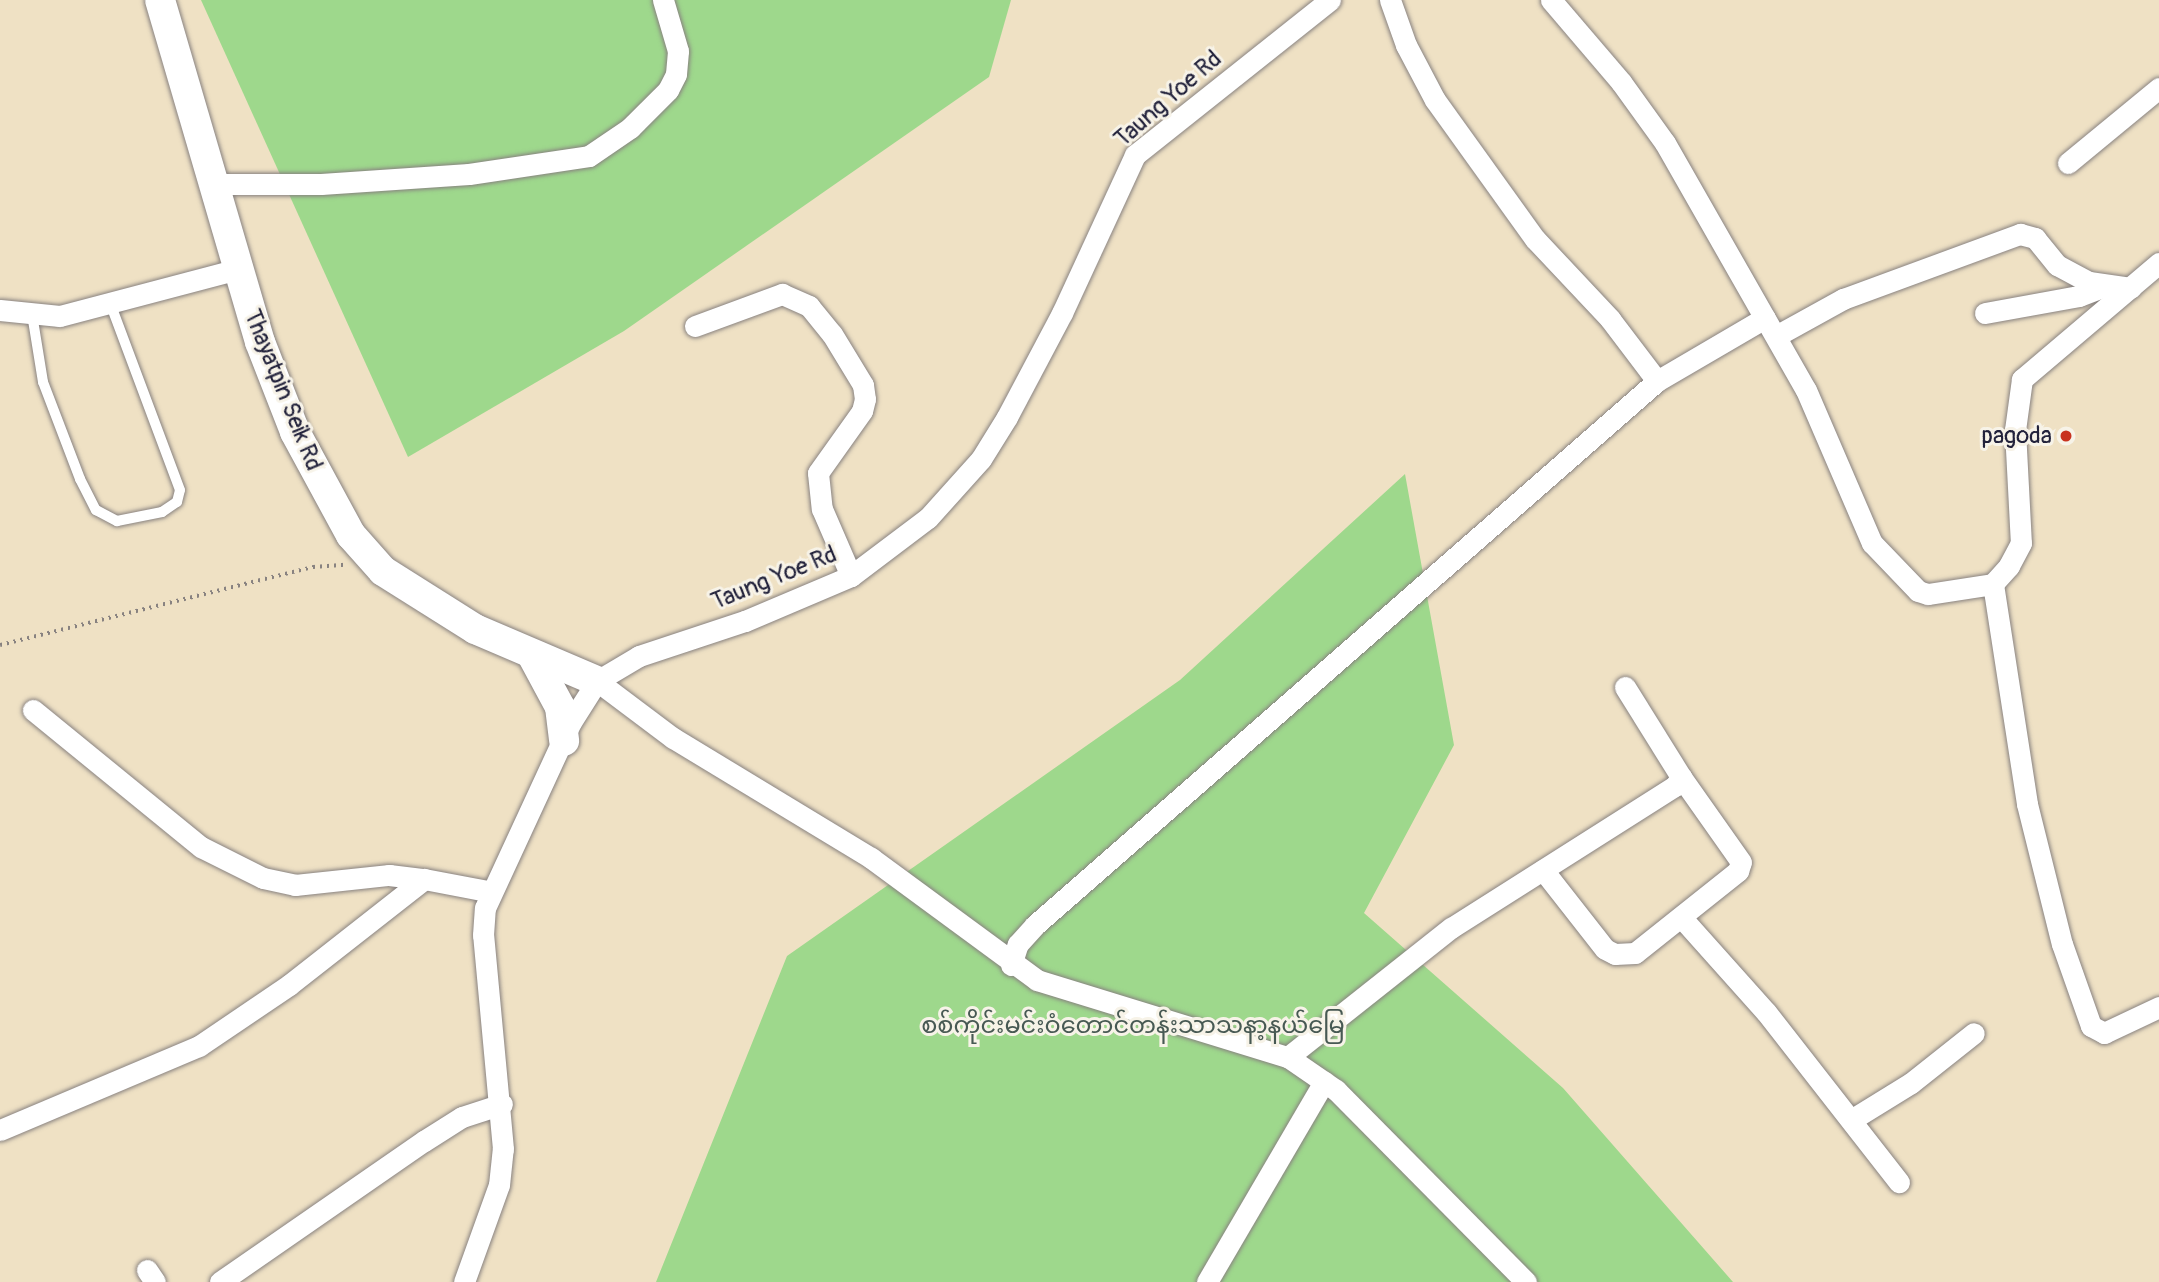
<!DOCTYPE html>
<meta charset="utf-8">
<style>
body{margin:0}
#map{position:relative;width:2159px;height:1282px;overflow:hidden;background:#efe1c4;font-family:Pangolin,"Noto Sans Myanmar",sans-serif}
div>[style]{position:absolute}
.green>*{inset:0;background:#9ed88c}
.path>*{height:3.5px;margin-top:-1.75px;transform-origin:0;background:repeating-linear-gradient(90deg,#888280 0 2px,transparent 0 7px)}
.roads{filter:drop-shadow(0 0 2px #888280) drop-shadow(0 0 2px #888280)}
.lane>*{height:10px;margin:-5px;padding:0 5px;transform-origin:5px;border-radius:5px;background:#fff}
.street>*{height:21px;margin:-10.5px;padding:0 10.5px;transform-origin:10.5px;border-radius:10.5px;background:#fff}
.secondary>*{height:30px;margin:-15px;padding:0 15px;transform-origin:15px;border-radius:15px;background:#fff}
.dots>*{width:19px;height:19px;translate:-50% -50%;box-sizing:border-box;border:4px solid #f7f3e8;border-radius:50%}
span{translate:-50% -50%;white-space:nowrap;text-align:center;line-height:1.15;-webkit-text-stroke:6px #f7f3e8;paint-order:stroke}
.street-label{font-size:24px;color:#22223b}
.poi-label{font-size:24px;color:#22223b}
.right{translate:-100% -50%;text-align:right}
.park-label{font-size:24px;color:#475953}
</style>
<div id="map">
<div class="green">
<div style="clip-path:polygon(201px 0,1011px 0,989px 77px,624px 331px,408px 457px)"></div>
<div style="clip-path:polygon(1405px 474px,1454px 745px,1364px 913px,1563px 1088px,1733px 1282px,656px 1282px,787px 956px,1180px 680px)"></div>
</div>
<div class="path">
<div style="left:0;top:645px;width:323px;rotate:-14deg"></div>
<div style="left:313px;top:567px;width:32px;rotate:-4deg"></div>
</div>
<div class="roads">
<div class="lane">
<div style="left:32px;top:314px;width:69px;rotate:80.8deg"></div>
<div style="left:43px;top:382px;width:104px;rotate:69.1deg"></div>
<div style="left:80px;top:479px;width:35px;rotate:63deg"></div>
<div style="left:96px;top:510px;width:24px;rotate:28deg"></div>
<div style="left:117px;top:521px;width:46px;rotate:-11.3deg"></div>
<div style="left:162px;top:512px;width:18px;rotate:-34deg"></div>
<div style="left:177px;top:502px;width:12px;rotate:-76deg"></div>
<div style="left:180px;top:490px;width:197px;rotate:-110.5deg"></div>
</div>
<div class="street">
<div style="left:1390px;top:0;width:48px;rotate:70.4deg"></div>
<div style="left:1406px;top:45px;width:62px;rotate:62.2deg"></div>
<div style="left:1435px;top:100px;width:171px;rotate:54.3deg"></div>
<div style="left:1535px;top:239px;width:110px;rotate:46.8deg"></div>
<div style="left:1610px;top:319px;width:78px;rotate:52.8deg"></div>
<div style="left:1657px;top:381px;width:125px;rotate:-30.3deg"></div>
<div style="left:1551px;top:0;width:108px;rotate:49.5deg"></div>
<div style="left:1621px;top:82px;width:75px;rotate:54.2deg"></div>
<div style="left:1665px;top:143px;width:284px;rotate:60.3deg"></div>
<div style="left:1806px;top:390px;width:167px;rotate:66.7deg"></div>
<div style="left:1872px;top:543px;width:66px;rotate:46.2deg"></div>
<div style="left:1918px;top:591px;width:10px;rotate:17deg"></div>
<div style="left:1928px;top:594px;width:66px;rotate:-8.7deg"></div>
<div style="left:2068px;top:163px;width:118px;rotate:-39.5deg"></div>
<div style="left:217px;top:184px;width:104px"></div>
<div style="left:321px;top:184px;width:148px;rotate:-3.9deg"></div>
<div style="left:469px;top:174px;width:121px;rotate:-8.5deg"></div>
<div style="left:589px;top:156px;width:50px;rotate:-34.3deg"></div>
<div style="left:630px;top:128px;width:54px;rotate:-45deg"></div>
<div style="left:668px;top:90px;width:18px;rotate:-63deg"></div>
<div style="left:676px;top:74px;width:23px;rotate:-85deg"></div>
<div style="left:678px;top:51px;width:53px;rotate:-106.4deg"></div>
<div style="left:2159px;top:263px;width:180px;rotate:139.7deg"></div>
<div style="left:2022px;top:379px;width:51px;rotate:97.8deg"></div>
<div style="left:2015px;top:430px;width:113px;rotate:87deg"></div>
<div style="left:2021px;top:543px;width:26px;rotate:118deg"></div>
<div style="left:2009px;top:566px;width:24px;rotate:132deg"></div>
<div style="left:1993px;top:584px;width:223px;rotate:81.2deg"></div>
<div style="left:2027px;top:804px;width:144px;rotate:76deg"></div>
<div style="left:2062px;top:944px;width:87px;rotate:70.5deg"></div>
<div style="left:2091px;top:1026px;width:15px;rotate:28deg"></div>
<div style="left:2104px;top:1033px;width:61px;rotate:-25.3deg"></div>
<div style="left:0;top:310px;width:60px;rotate:5.7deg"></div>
<div style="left:60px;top:316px;width:184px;rotate:-14.8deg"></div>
<div style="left:1985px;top:313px;width:96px;rotate:-10.3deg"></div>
<div style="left:2079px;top:296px;width:30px;rotate:-21deg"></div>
<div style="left:695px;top:326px;width:93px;rotate:-20.2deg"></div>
<div style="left:782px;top:294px;width:30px;rotate:24deg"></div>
<div style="left:809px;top:306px;width:36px;rotate:51deg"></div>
<div style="left:832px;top:334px;width:60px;rotate:58.7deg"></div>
<div style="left:863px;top:385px;width:14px;rotate:82deg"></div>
<div style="left:865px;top:399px;width:12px;rotate:104deg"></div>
<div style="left:862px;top:411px;width:76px;rotate:125.4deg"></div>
<div style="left:818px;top:473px;width:36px;rotate:84deg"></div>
<div style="left:822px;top:509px;width:73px;rotate:66.6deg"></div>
<div style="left:1776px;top:336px;width:77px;rotate:-28.9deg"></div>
<div style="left:1843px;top:299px;width:189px;rotate:-20.2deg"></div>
<div style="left:2020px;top:234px;width:16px;rotate:15deg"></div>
<div style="left:2035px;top:238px;width:35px;rotate:51deg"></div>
<div style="left:2057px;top:265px;width:36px;rotate:28deg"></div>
<div style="left:2089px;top:282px;width:42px;rotate:8.1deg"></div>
<div style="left:597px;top:681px;width:95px;rotate:36.9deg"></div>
<div style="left:673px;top:738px;width:232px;rotate:31.2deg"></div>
<div style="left:871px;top:858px;width:206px;rotate:36.3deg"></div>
<div style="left:1037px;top:980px;width:263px;rotate:17.1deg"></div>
<div style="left:1288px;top:1057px;width:58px;rotate:34.5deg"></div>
<div style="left:1336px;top:1090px;width:270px;rotate:45.3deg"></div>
<div style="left:33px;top:710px;width:217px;rotate:39.2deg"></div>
<div style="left:201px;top:847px;width:69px;rotate:26.6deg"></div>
<div style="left:263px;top:878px;width:33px;rotate:12deg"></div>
<div style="left:295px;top:885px;width:95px;rotate:-6.1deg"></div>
<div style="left:389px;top:875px;width:35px;rotate:7deg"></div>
<div style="left:1543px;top:870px;width:100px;rotate:51.9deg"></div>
<div style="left:1605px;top:949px;width:11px;rotate:27deg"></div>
<div style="left:1615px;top:954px;width:20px;rotate:-3deg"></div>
<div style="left:1635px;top:953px;width:132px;rotate:-38.5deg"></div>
<div style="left:1738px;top:871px;width:9px;rotate:-72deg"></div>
<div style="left:1741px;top:862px;width:104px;rotate:-125.2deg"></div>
<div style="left:1681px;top:917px;width:127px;rotate:48.2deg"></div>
<div style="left:1766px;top:1012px;width:216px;rotate:52deg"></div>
<div style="left:1011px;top:965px;width:22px;rotate:-72deg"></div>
<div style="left:1018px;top:944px;width:25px;rotate:-48deg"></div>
<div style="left:1035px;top:925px;width:826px;rotate:-41.17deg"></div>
<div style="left:1288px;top:1057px;width:208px;rotate:-38.4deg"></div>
<div style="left:1451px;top:928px;width:265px;rotate:-32.4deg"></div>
<div style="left:1675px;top:786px;width:11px;rotate:-56deg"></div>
<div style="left:1681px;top:777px;width:106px;rotate:-121.9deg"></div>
<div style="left:1851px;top:1120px;width:70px;rotate:-31.7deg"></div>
<div style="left:1911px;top:1083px;width:80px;rotate:-38.4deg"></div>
<div style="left:0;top:1130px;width:216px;rotate:-22.9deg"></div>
<div style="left:199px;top:1046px;width:109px;rotate:-34.1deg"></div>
<div style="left:289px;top:985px;width:172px;rotate:-38.1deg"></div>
<div style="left:424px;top:879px;width:69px;rotate:10.8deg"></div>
<div style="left:147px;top:1270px;width:14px;rotate:56deg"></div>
<div style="left:220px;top:1282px;width:248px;rotate:-34.7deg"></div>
<div style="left:424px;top:1141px;width:45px;rotate:-32.3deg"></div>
<div style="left:462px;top:1117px;width:42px;rotate:-18deg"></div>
<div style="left:464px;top:1282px;width:103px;rotate:-70.2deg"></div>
<div style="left:499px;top:1185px;width:36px;rotate:-84deg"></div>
<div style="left:503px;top:1149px;width:215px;rotate:-95.3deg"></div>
<div style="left:483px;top:935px;width:27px;rotate:-86deg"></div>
<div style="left:485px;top:908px;width:205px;rotate:-65.2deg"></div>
<div style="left:571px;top:722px;width:49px;rotate:-57.6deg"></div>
<div style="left:597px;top:681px;width:49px;rotate:-30.8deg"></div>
<div style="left:639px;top:656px;width:112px;rotate:-18.3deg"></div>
<div style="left:745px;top:621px;width:115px;rotate:-23deg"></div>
<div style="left:851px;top:576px;width:96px;rotate:-37deg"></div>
<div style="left:928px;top:518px;width:79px;rotate:-48.1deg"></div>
<div style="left:981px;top:459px;width:49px;rotate:-58.2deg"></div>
<div style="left:1007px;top:417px;width:118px;rotate:-62.1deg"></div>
<div style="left:1062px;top:313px;width:174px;rotate:-65.2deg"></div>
<div style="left:1135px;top:155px;width:249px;rotate:-38.5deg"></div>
<div style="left:1207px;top:1282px;width:232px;rotate:-59.7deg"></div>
</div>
<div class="secondary">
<div style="left:160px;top:0;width:356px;rotate:73.7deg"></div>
<div style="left:260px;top:342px;width:97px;rotate:68.7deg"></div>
<div style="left:295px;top:432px;width:117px;rotate:61.5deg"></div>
<div style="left:351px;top:535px;width:48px;rotate:48.4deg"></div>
<div style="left:383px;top:571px;width:109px;rotate:32.2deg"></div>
<div style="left:475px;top:629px;width:133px;rotate:23.1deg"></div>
<div style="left:532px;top:655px;width:59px;rotate:61.7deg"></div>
<div style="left:560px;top:707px;width:34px;rotate:83deg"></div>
</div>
</div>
<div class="dots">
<div style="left:2066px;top:436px;background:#c8321e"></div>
</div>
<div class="street-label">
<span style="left:1168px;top:99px;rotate:-41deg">Taung Yoe Rd</span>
<span style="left:283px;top:390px;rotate:68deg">Thayatpin Seik Rd</span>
<span style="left:774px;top:578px;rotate:-22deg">Taung Yoe Rd</span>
</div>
<div class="poi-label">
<span class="right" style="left:2052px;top:436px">pagoda</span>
</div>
<div class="park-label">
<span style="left:1133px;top:1026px">စစ်ကိုင်းမင်းဝံတောင်တန်းသာသနာ့နယ်မြေ</span>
</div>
</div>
